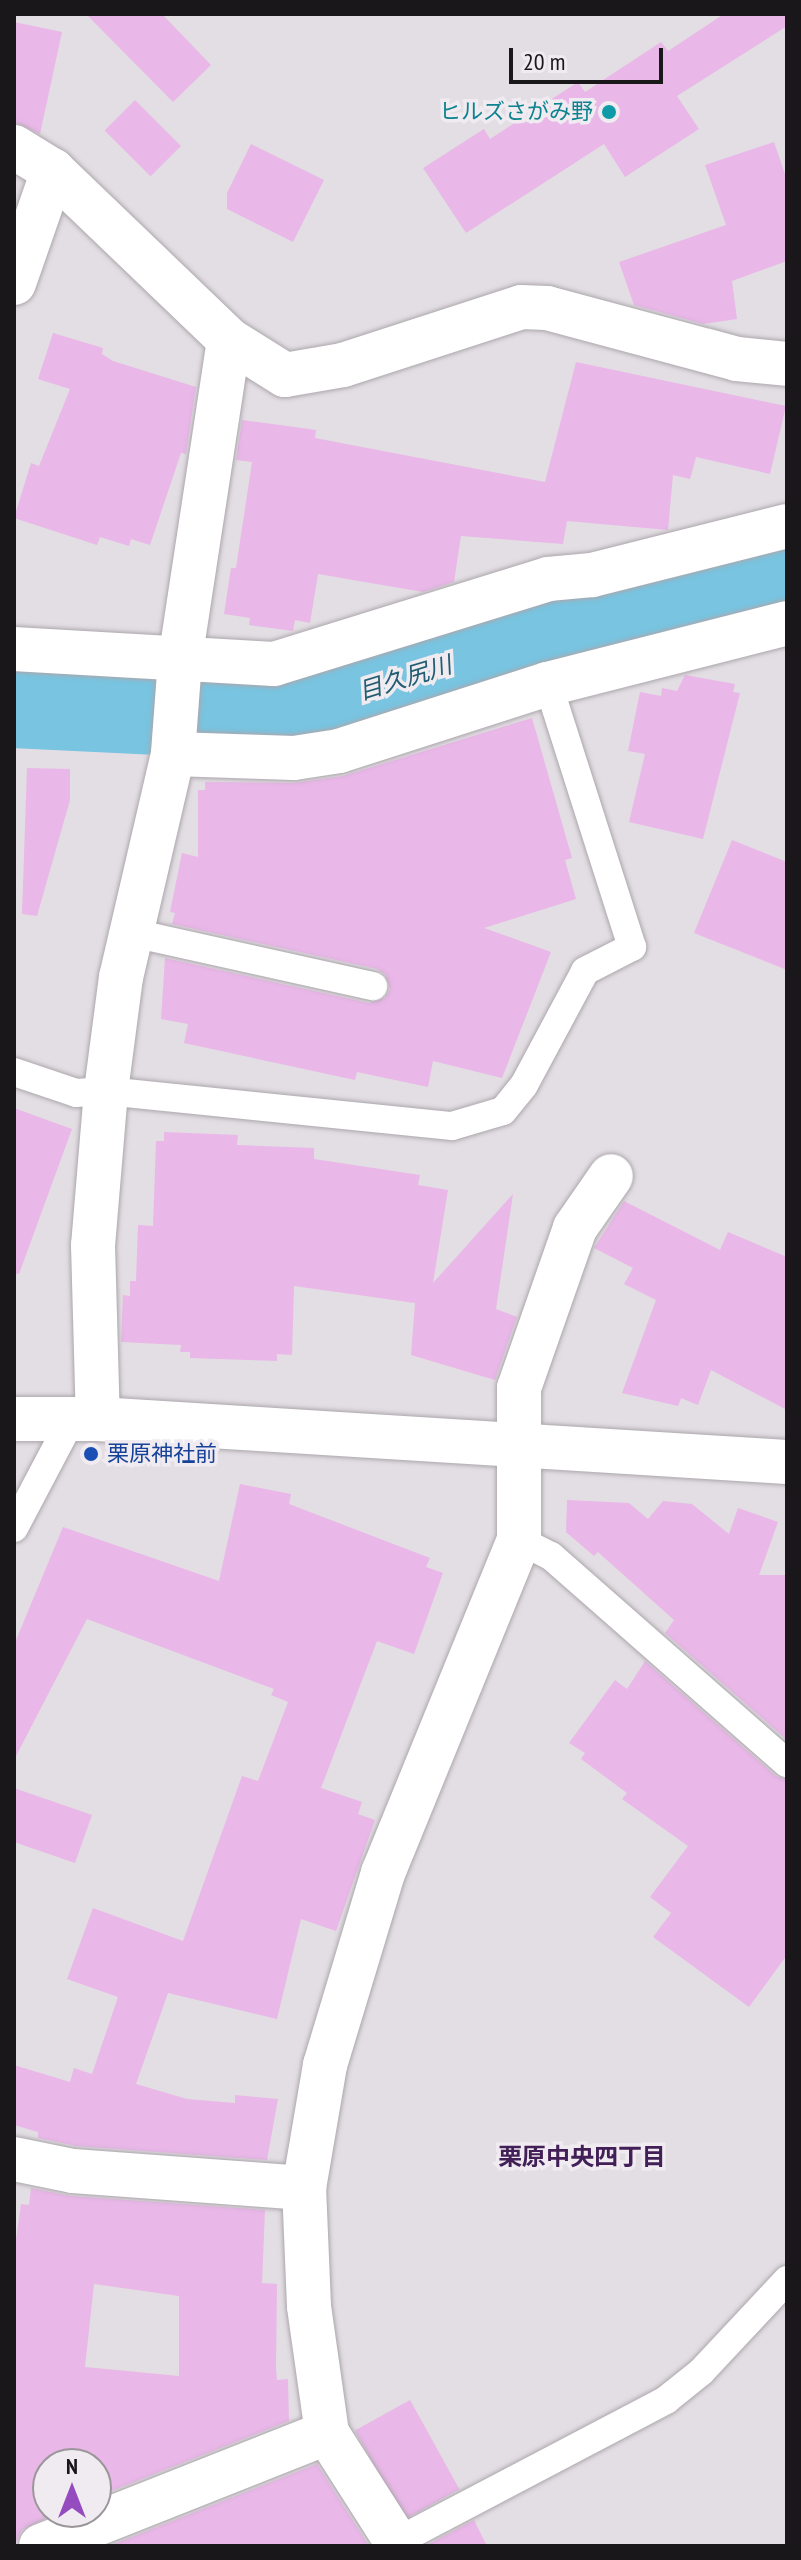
<!DOCTYPE html>
<meta charset="utf-8">
<style>
body{margin:0}
#map{position:relative;width:801px;height:2560px;overflow:hidden;background:#e3dee3;font-family:"PT Sans Narrow","Noto Sans JP",sans-serif}
div>[style]{position:absolute}
.river>*{height:92px;margin:-46px;padding:0 46px;transform-origin:46px;border-radius:46px;background:#78c4e1}
.building>*{inset:0;background:#e9b7e8;transform-origin:0 0}
.roads{filter:drop-shadow(0 0 2px #aca7ac) drop-shadow(0 0 2px #aca7ac)}
.lane>*{height:28px;margin:-14px;padding:0 14px;transform-origin:14px;border-radius:14px;background:#fff}
.street>*{height:44px;margin:-22px;padding:0 22px;transform-origin:22px;border-radius:22px;background:#fff}
.secondary>*{height:44px;margin:-22px;padding:0 22px;transform-origin:22px;border-radius:22px;background:#fff}
.dots>*{width:22px;height:22px;translate:-50% -50%;box-sizing:border-box;border:4px solid #f0ebf0;border-radius:50%}
span{translate:-50% -50%;white-space:nowrap;text-align:center;line-height:1.15;-webkit-text-stroke:7px #f0ebf0;paint-order:stroke}
.culture-label{font-size:22px;color:#0d838f}
.right{translate:-100% -50%;text-align:right}
.transit-label{font-size:22px;color:#164399}
.left{translate:0 -50%;text-align:left}
.water-label{font-size:24px;color:#215e72;font-style:italic}
.neighbourhood-label{font-size:24px;color:#422057;font-weight:700}
.frame{position:absolute;inset:0;border:16px solid #191719;pointer-events:none}
.north{position:absolute;left:32px;top:2448px;width:80px;height:80px;box-sizing:border-box;background:#f0ebf0;border:2px solid #9a969a;border-radius:50%;rotate:0deg;font-size:22px;font-weight:700;line-height:32px;text-align:center;color:#191719}
.north::after{content:'';display:block;margin:auto;width:28px;height:36px;background:#944cbf;clip-path:polygon(50% 0,100% 100%,50% 72%,0 100%)}
.scale{position:absolute;left:509px;top:48px;width:154px;height:36px;box-sizing:border-box;border:4px solid #191719;border-top:0;padding-left:10px;font-size:24px;line-height:28px;white-space:nowrap;color:#191719;-webkit-text-stroke:6px #f0ebf0;paint-order:stroke}
</style>
<div id="map">
<div class="river">
<div style="left:14px;top:702px;width:223px;rotate:2.8deg"></div>
<div style="left:237px;top:713px;width:60px;rotate:-2.9deg"></div>
<div style="left:297px;top:710px;width:221px;rotate:-16.6deg"></div>
<div style="left:509px;top:647px;width:287px;rotate:-14.7deg"></div>
</div>
<div class="building">
<div style="clip-path:polygon(86px 14px,162px 14px,211px 65px,173px 102px)"></div>
<div style="clip-path:polygon(724px 14px,787px 14px,787px 26px,677px 96px,699px 129px,625px 177px,604px 144px,466px 233px,423px 168px,484px 129px,490px 139px,578px 82px,585px 92px,661px 42px,668px 51px)"></div>
<div style="clip-path:polygon(14px 22px,62px 32px,40px 134px,14px 122px)"></div>
<div style="left:135px;top:100px;width:65px;height:43px;rotate:45deg"></div>
<div style="clip-path:polygon(774px 142px,787px 180px,787px 261px,732px 281px,737px 319px,703px 324px,634px 305px,619px 262px,726px 225px,705px 165px)"></div>
<div style="clip-path:polygon(251px 144px,324px 180px,293px 242px,227px 209px,227px 193px)"></div>
<div style="clip-path:polygon(53px 333px,103px 348px,102px 354px,113px 361px,196px 387px,186px 454px,181px 453px,150px 545px,131px 539px,129px 546px,100px 537px,97px 545px,14px 518px,31px 463px,39px 466px,70px 389px,38px 379px)"></div>
<div style="clip-path:polygon(576px 362px,786px 406px,770px 474px,696px 457px,690px 479px,673px 475px,668px 530px,567px 521px,563px 544px,461px 536px,454px 582px,423px 592px,318px 574px,310px 623px,295px 620px,293px 631px,249px 625px,250px 618px,224px 614px,231px 568px,236px 568px,252px 462px,236px 460px,242px 420px,316px 430px,315px 438px,545px 482px)"></div>
<div style="clip-path:polygon(685px 675px,735px 684px,733px 692px,740px 693px,703px 839px,629px 822px,645px 754px,628px 751px,640px 692px,661px 696px,662px 688px,677px 691px)"></div>
<div style="clip-path:polygon(532px 718px,572px 858px,565px 860px,576px 899px,484px 928px,551px 952px,502px 1078px,433px 1061px,428px 1087px,357px 1072px,355px 1080px,184px 1043px,188px 1024px,161px 1019px,165px 958px,369px 1003px,385px 998px,390px 989px,385px 974px,377px 969px,172px 924px,175px 913px,170px 912px,182px 853px,198px 857px,198px 790px,205px 790px,205px 782px,293px 783px,343px 776px)"></div>
<div style="clip-path:polygon(27px 768px,70px 769px,70px 800px,37px 916px,22px 914px)"></div>
<div style="clip-path:polygon(732px 840px,787px 862px,787px 970px,694px 933px)"></div>
<div style="clip-path:polygon(14px 1108px,72px 1129px,19px 1274px,14px 1273px)"></div>
<div style="clip-path:polygon(164px 1132px,238px 1135px,237px 1145px,314px 1148px,314px 1159px,420px 1175px,418px 1185px,448px 1190px,433px 1283px,513px 1194px,496px 1309px,517px 1317px,495px 1380px,411px 1355px,415px 1303px,294px 1286px,292px 1355px,277px 1354px,277px 1361px,190px 1358px,190px 1352px,180px 1352px,181px 1345px,121px 1342px,123px 1295px,130px 1296px,130px 1281px,136px 1281px,138px 1225px,153px 1226px,156px 1141px,164px 1141px)"></div>
<div style="clip-path:polygon(624px 1201px,720px 1250px,728px 1232px,787px 1257px,787px 1410px,711px 1370px,698px 1405px,681px 1398px,678px 1406px,622px 1393px,656px 1300px,624px 1284px,633px 1268px,594px 1248px)"></div>
<div style="clip-path:polygon(240px 1484px,291px 1494px,289px 1504px,430px 1558px,426px 1567px,443px 1573px,414px 1654px,377px 1641px,321px 1788px,362px 1802px,358px 1814px,375px 1820px,336px 1931px,301px 1919px,277px 2019px,168px 1993px,136px 2084px,187px 2099px,235px 2103px,235px 2095px,278px 2099px,267px 2160px,76px 2146px,38px 2138px,38px 2132px,14px 2125px,14px 2065px,70px 2082px,74px 2068px,92px 2074px,118px 1997px,67px 1979px,93px 1908px,183px 1941px,242px 1776px,258px 1781px,288px 1702px,271px 1695px,274px 1689px,87px 1619px,14px 1760px,14px 1645px,63px 1527px,219px 1581px)"></div>
<div style="clip-path:polygon(567px 1500px,629px 1503px,648px 1519px,663px 1501px,692px 1504px,729px 1534px,738px 1508px,778px 1522px,759px 1575px,787px 1575px,787px 1740px,665px 1633px,674px 1620px,598px 1552px,594px 1556px,566px 1532px)"></div>
<div style="clip-path:polygon(645px 1661px,776px 1776px,787px 1780px,787px 1955px,749px 2007px,653px 1937px,671px 1913px,650px 1897px,688px 1846px,622px 1799px,627px 1793px,581px 1759px,585px 1753px,569px 1743px,615px 1680px,627px 1689px)"></div>
<div style="clip-path:polygon(14px 1788px,92px 1815px,75px 1863px,14px 1842px)"></div>
<div style="clip-path:polygon(evenodd,31px 2188px,71px 2196px,265px 2210px,262px 2283px,277px 2284px,276px 2368px,277px 2380px,288px 2379px,289px 2421px,96px 2497px,96px 2464px,48px 2464px,48px 2512px,59px 2512px,22px 2530px,14px 2546px,14px 2254px,21px 2204px,29px 2205px,31px 2188px,94px 2284px,179px 2296px,179px 2376px,85px 2367px,94px 2284px)"></div>
<div style="left:410px;top:2400px;width:102px;height:63px;rotate:61deg"></div>
<div style="clip-path:polygon(317px 2464px,369px 2546px,109px 2546px)"></div>
<div style="clip-path:polygon(474px 2520px,487px 2546px,425px 2546px)"></div>
</div>
<div class="roads">
<div class="lane">
<div style="left:133px;top:933px;width:246px;rotate:12.5deg"></div>
<div style="left:14px;top:1072px;width:65px;rotate:18.7deg"></div>
<div style="left:76px;top:1093px;width:30px;rotate:-4deg"></div>
<div style="left:106px;top:1091px;width:348px;rotate:5.8deg"></div>
<div style="left:452px;top:1126px;width:53px;rotate:-16.4deg"></div>
<div style="left:503px;top:1111px;width:33px;rotate:-51deg"></div>
<div style="left:524px;top:1085px;width:129px;rotate:-61.8deg"></div>
<div style="left:585px;top:971px;width:53px;rotate:-27.1deg"></div>
<div style="left:632px;top:947px;width:276px;rotate:-107.7deg"></div>
<div style="left:14px;top:1528px;width:122px;rotate:-62.2deg"></div>
<div style="left:519px;top:1540px;width:36px;rotate:27deg"></div>
<div style="left:551px;top:1556px;width:314px;rotate:41.3deg"></div>
<div style="left:396px;top:2542px;width:305px;rotate:-27.7deg"></div>
<div style="left:666px;top:2400px;width:45px;rotate:-38.7deg"></div>
<div style="left:701px;top:2372px;width:126px;rotate:-46.9deg"></div>
</div>
<div class="street">
<div style="left:14px;top:147px;width:46px;rotate:31.6deg"></div>
<div style="left:53px;top:171px;width:244px;rotate:43.8deg"></div>
<div style="left:229px;top:340px;width:324px;rotate:98.7deg"></div>
<div style="left:180px;top:660px;width:94px;rotate:94.3deg"></div>
<div style="left:173px;top:754px;width:229px;rotate:103.1deg"></div>
<div style="left:121px;top:977px;width:115px;rotate:97.5deg"></div>
<div style="left:106px;top:1091px;width:155px;rotate:94.8deg"></div>
<div style="left:93px;top:1245px;width:174px;rotate:88.4deg"></div>
<div style="left:14px;top:283px;width:119px;rotate:-70.8deg"></div>
<div style="left:229px;top:340px;width:66px;rotate:32deg"></div>
<div style="left:285px;top:375px;width:59px;rotate:-9.8deg"></div>
<div style="left:343px;top:365px;width:187px;rotate:-18deg"></div>
<div style="left:521px;top:307px;width:26px;rotate:2deg"></div>
<div style="left:547px;top:308px;width:197px;rotate:15deg"></div>
<div style="left:737px;top:359px;width:50px;rotate:5.7deg"></div>
<div style="left:14px;top:649px;width:260px;rotate:3.3deg"></div>
<div style="left:274px;top:664px;width:287px;rotate:-17.2deg"></div>
<div style="left:548px;top:579px;width:44px;rotate:-5.2deg"></div>
<div style="left:592px;top:575px;width:201px;rotate:-14.1deg"></div>
<div style="left:173px;top:754px;width:121px;rotate:1.9deg"></div>
<div style="left:294px;top:758px;width:46px;rotate:-8.8deg"></div>
<div style="left:339px;top:751px;width:219px;rotate:-17.8deg"></div>
<div style="left:548px;top:684px;width:247px;rotate:-14.3deg"></div>
<div style="left:14px;top:2159px;width:60px;rotate:11.5deg"></div>
<div style="left:73px;top:2171px;width:232px;rotate:4.2deg"></div>
<div style="left:41px;top:2546px;width:308px;rotate:-21.6deg"></div>
<div style="left:399px;top:2546px;width:134px;rotate:-122.5deg"></div>
<div style="left:327px;top:2433px;width:128px;rotate:-98.1deg"></div>
<div style="left:309px;top:2306px;width:118px;rotate:-92.4deg"></div>
<div style="left:304px;top:2188px;width:125px;rotate:-80.3deg"></div>
<div style="left:325px;top:2065px;width:201px;rotate:-73.2deg"></div>
<div style="left:383px;top:1873px;width:360px;rotate:-67.8deg"></div>
<div style="left:519px;top:1540px;width:152px;rotate:-90deg"></div>
<div style="left:519px;top:1388px;width:170px;rotate:-70.7deg"></div>
<div style="left:575px;top:1228px;width:63px;rotate:-55.3deg"></div>
</div>
<div class="secondary">
<div style="left:14px;top:1419px;width:84px"></div>
<div style="left:98px;top:1419px;width:690px;rotate:3.57deg"></div>
</div>
</div>
<div class="dots">
<div style="left:609px;top:112px;background:#0f9aa8"></div>
<div style="left:91px;top:1454px;background:#1a4fb4"></div>
</div>
<div class="culture-label">
<span class="right" style="left:593px;top:112px">ヒルズさがみ野</span>
</div>
<div class="transit-label">
<span class="left" style="left:107px;top:1454px">栗原神社前</span>
</div>
<div class="water-label">
<span style="left:405px;top:678px;rotate:-17deg">目久尻川</span>
</div>
<div class="neighbourhood-label">
<span style="left:582px;top:2157px">栗原中央四丁目</span>
</div>
<div class="frame"></div>
<div class="north">N</div>
<div class="scale">20 m</div>
</div>
